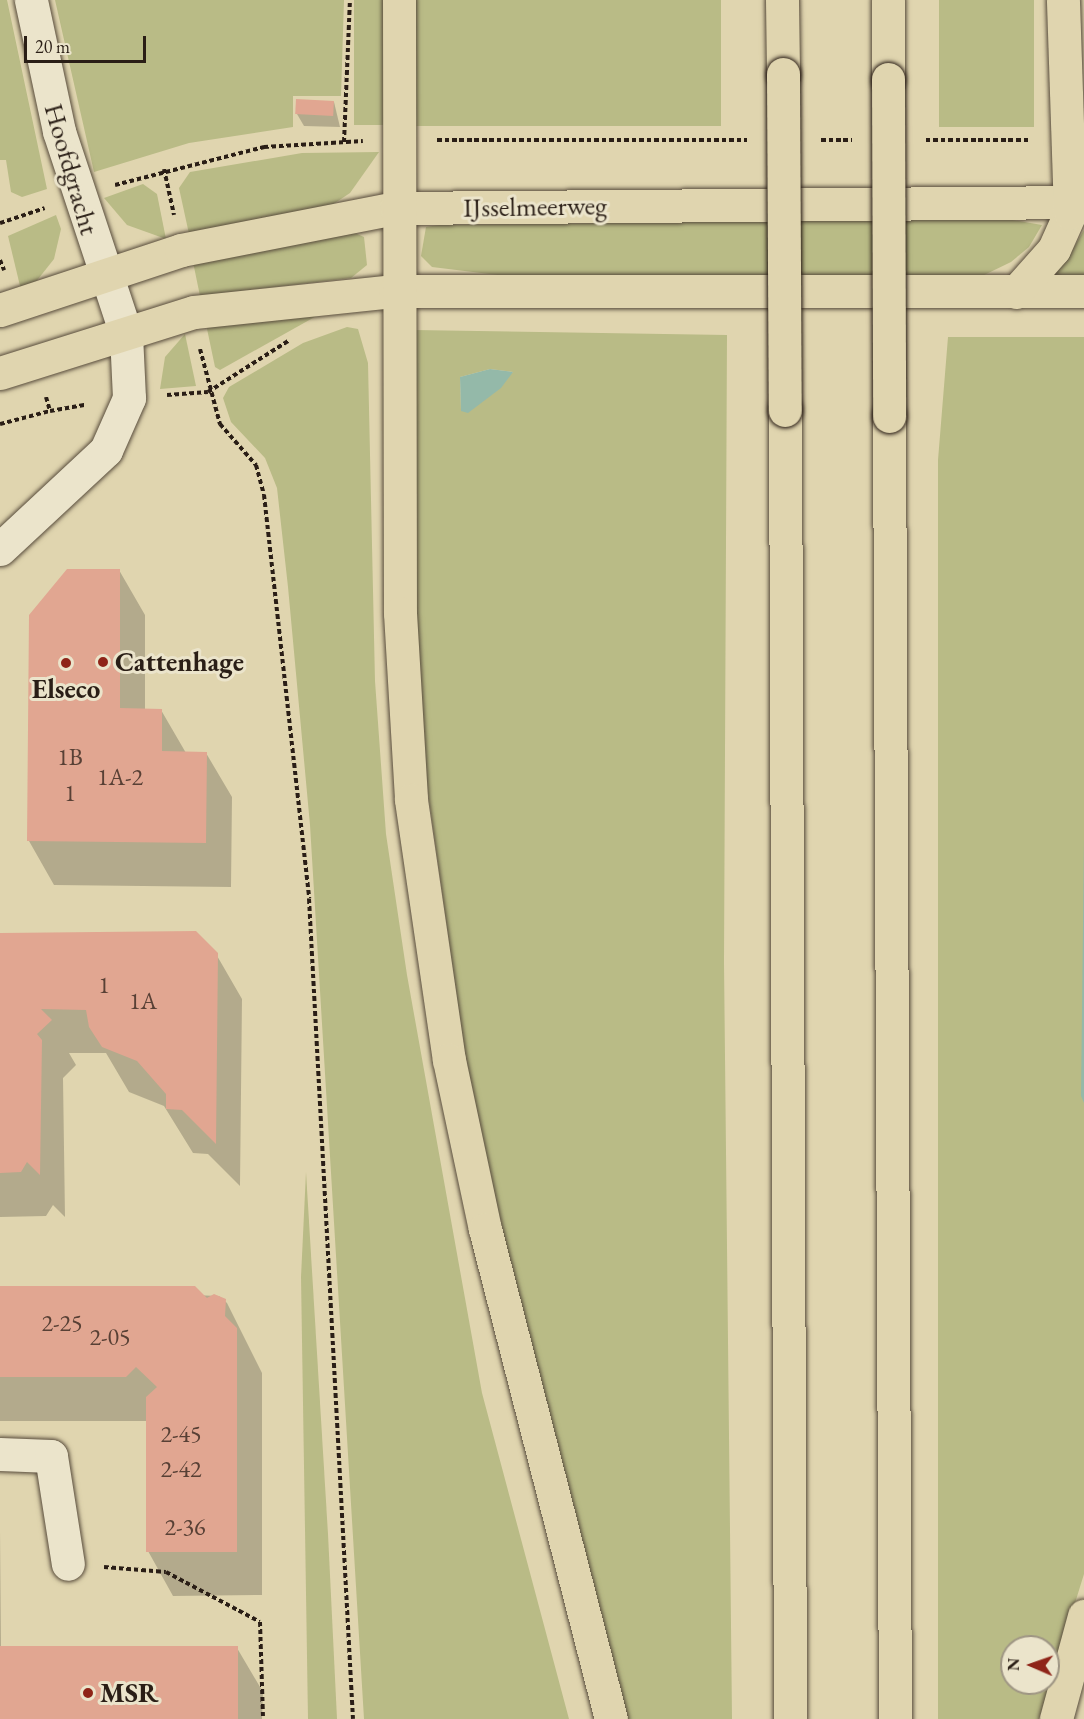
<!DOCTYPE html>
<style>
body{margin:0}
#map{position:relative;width:1084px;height:1719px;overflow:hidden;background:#e0d5af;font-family:"EB Garamond",serif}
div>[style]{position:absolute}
.green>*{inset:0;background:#b9bb86;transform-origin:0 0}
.water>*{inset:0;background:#94b9a9}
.shadow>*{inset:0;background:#0003}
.building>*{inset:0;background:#e1a691;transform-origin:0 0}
.path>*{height:4px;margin-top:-2px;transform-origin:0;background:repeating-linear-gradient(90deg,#2a1e16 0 4.5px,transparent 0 7.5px)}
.roads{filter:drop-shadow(0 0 2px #584c3c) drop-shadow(0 0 2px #584c3c)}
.minor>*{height:33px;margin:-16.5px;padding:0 16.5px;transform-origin:16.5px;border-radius:16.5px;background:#ebe4cb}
.major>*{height:33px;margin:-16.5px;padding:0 16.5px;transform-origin:16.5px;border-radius:16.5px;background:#e0d5af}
.highway>*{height:33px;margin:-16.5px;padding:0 16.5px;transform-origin:16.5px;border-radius:16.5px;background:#e0d5af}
.bridges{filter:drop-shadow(0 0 2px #2a1e16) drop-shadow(0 0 2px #2a1e16)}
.highway-bridge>*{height:33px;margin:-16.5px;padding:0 16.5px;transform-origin:16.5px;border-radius:16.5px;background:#e0d5af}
.dots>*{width:16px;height:16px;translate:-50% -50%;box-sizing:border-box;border:3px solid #ebe4cb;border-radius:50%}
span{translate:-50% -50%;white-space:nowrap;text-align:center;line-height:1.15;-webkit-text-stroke:6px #ebe4cb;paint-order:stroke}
.number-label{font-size:24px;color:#584035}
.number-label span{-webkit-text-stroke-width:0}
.street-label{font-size:27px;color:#2a1e16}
.poi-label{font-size:27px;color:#2a1e16;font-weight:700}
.left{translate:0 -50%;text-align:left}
.north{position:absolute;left:1000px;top:1635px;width:60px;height:60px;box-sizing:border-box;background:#ebe4cb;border:2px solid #9e9583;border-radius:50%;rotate:272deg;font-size:16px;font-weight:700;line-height:24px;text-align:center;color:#2a1e16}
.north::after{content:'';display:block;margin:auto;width:21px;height:27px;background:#8f2418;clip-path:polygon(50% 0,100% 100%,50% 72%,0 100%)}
.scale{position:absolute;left:24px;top:36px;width:122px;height:27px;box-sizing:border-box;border:3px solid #2a1e16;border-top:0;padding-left:8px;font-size:18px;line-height:21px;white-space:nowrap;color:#2a1e16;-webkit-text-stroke:4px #ebe4cb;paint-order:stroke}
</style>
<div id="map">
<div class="green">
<div style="clip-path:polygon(0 0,7px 0,47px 189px,22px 197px,11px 192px,6px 160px,0 160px)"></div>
<div style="clip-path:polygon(55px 0,344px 0,341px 96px,293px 96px,293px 127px,189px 143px,94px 172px)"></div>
<div style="left:354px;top:0;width:31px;height:125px"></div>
<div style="left:411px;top:0;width:310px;height:126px"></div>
<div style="left:939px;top:0;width:95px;height:127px"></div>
<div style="clip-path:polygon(379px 152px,350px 193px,332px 205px,189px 234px,179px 188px,190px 172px,302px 153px)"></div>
<div style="clip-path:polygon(143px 184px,157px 194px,166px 239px,127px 225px,104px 198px)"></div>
<div style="clip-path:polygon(56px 215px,61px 229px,54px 259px,35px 283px,21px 290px,8px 236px)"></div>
<div style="clip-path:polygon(1001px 218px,1042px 225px,1029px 247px,1011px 262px,980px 277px,514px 277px,432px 267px,421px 256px,426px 227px,439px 225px)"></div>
<div style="clip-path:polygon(1084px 230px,1084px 275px,1051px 277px,1070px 254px)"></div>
<div style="clip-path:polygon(355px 233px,364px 237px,367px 265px,351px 278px,200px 296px,193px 262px)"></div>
<div style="clip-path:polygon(320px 314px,220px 370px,215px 367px,206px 324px)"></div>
<div style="clip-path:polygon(347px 327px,358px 329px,368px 363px,375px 681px,386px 834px,407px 975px,482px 1393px,569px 1719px,364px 1719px,310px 825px,288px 587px,277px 488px,265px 458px,231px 422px,223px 398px,229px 387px,303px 343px)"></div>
<div style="clip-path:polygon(evenodd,414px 330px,727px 335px,724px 962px,732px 1719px,621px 1719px,481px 1169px,422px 750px,413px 564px,414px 330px,490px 369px,513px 372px,461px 410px,460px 377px,490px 369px)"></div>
<div style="clip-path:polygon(185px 334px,196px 386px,160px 389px,165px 357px)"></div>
<div style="clip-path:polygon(evenodd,948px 337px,1084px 337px,1084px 1574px,1039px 1719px,938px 1719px,938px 460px,948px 337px,1012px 1647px,1048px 1647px,1048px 1683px,1012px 1683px,1012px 1647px)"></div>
<div style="clip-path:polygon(306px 1172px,328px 1534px,337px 1719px,308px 1719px,301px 1277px)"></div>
</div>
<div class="water">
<div style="clip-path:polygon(490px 369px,513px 372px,501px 388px,468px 413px,461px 411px,460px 377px)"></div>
<div style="clip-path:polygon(1084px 838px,1084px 1103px,1081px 1096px)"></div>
</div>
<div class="shadow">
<div style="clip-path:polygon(334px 102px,340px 127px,304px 126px,297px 114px)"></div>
<div style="clip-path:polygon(119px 570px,145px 615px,145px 710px,161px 710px,186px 753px,206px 753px,232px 797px,231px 887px,54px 885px,29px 841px)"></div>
<div style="clip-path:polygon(0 934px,216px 954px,242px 999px,240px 1186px,208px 1154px,193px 1153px,164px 1106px,129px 1092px,106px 1053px,69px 1053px,76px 1065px,63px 1078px,65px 1217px,53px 1205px,46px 1216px,0 1217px)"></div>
<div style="clip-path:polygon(0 1288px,219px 1296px,227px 1303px,262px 1373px,262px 1595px,173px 1596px,148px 1551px,148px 1421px,0 1421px)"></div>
<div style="clip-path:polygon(0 1529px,1px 1649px,237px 1648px,263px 1692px,262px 1719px,0 1719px)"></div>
</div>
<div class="building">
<div style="left:296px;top:99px;width:38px;height:15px;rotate:3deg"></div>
<div style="clip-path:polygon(67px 569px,120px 569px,120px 708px,162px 709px,162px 751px,207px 752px,206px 843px,27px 841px,29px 615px)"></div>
<div style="clip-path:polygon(196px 931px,218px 953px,216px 1144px,182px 1110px,166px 1109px,166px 1094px,137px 1061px,102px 1047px,89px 1027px,86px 1010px,41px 1009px,52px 1020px,37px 1034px,42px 1040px,40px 1175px,27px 1162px,21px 1172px,0 1173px,0 933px)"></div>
<div style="clip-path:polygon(0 1286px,195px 1286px,207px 1298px,214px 1294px,226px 1299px,225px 1316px,237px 1328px,237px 1552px,146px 1552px,146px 1397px,157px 1387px,136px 1367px,126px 1377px,0 1377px)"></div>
<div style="left:238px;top:1646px;width:73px;height:238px;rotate:90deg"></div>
</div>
<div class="path">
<div style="left:437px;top:140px;width:310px"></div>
<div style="left:821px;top:140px;width:31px"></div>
<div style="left:926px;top:140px;width:103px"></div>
<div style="left:344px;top:142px;width:142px;rotate:-87.6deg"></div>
<div style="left:164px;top:169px;width:47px;rotate:77.7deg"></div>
<div style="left:115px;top:185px;width:154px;rotate:-14.3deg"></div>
<div style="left:264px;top:147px;width:99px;rotate:-3.5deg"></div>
<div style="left:0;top:223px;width:47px;rotate:-18.4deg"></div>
<div style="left:0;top:260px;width:11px;rotate:68deg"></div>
<div style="left:200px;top:349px;width:78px;rotate:75.1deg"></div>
<div style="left:220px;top:424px;width:55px;rotate:48.7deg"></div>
<div style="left:256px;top:465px;width:31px;rotate:75deg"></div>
<div style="left:264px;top:495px;width:406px;rotate:83.6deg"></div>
<div style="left:309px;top:899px;width:821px;rotate:86.93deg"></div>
<div style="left:167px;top:395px;width:41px;rotate:-4.2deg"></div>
<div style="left:208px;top:392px;width:95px;rotate:-32.5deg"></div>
<div style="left:46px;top:397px;width:15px;rotate:74deg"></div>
<div style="left:50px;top:411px;width:36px;rotate:-10deg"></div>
<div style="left:0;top:424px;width:52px;rotate:-14.6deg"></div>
<div style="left:104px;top:1567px;width:62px;rotate:4.6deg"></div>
<div style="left:166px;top:1572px;width:106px;rotate:28deg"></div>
<div style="left:260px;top:1622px;width:97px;rotate:88.2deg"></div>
</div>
<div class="roads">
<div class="minor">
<div style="left:0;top:549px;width:145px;rotate:-43deg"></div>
<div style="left:106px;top:450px;width:57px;rotate:-66.1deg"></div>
<div style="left:129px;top:398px;width:64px;rotate:-92.7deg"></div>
<div style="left:126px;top:334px;width:214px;rotate:-108.3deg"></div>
<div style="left:59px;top:131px;width:134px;rotate:-102.1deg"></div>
<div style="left:0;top:1454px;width:51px;rotate:2.2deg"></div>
<div style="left:51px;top:1456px;width:109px;rotate:81.1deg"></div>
</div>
<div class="major">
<div style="left:0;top:310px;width:191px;rotate:-18.3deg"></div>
<div style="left:181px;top:250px;width:219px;rotate:-11.1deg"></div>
<div style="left:396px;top:208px;width:688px;rotate:-0.5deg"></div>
<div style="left:0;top:373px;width:203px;rotate:-17.5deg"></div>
<div style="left:194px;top:312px;width:202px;rotate:-6deg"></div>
<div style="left:395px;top:291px;width:689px"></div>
</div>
<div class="highway">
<div style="left:399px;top:0;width:613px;rotate:89.91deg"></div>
<div style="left:400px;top:613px;width:187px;rotate:86.6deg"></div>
<div style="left:411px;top:800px;width:263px;rotate:81.7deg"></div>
<div style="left:449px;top:1060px;width:173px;rotate:78deg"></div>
<div style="left:485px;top:1229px;width:506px;rotate:75.58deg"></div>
<div style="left:782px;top:0;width:74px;rotate:89.2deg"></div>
<div style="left:888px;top:0;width:79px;rotate:90deg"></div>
<div style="left:1016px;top:292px;width:57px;rotate:-48.5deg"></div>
<div style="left:1054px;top:249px;width:39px;rotate:-66deg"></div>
<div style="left:1070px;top:213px;width:213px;rotate:-91.9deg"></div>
<div style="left:785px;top:410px;width:1309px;rotate:89.78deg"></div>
<div style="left:889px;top:416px;width:1303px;rotate:89.74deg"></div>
<div style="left:1056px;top:1719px;width:107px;rotate:-74.8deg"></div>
</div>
</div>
<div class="bridges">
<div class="highway-bridge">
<div style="left:783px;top:74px;width:336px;rotate:89.7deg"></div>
<div style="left:888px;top:79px;width:337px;rotate:89.8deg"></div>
</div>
</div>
<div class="dots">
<div style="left:103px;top:662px;background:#8f2418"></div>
<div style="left:66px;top:663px;background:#8f2418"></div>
<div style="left:88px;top:1693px;background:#8f2418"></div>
</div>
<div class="number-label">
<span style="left:70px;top:757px">1B</span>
<span style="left:120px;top:777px">1A-2</span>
<span style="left:70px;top:793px">1</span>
<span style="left:104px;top:985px">1</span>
<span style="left:143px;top:1001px">1A</span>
<span style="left:62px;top:1323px">2-25</span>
<span style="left:110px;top:1337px">2-05</span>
<span style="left:181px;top:1434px">2-45</span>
<span style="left:181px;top:1469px">2-42</span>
<span style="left:185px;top:1527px">2-36</span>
</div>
<div class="street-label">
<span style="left:72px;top:169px;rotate:74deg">Hoofdgracht</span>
<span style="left:535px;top:206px;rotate:-1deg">IJsselmeerweg</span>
</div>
<div class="poi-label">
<span class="left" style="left:115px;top:662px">Cattenhage</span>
<span style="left:66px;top:689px">Elseco</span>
<span class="left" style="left:100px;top:1693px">MSR</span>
</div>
<div class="north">N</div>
<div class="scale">20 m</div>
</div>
